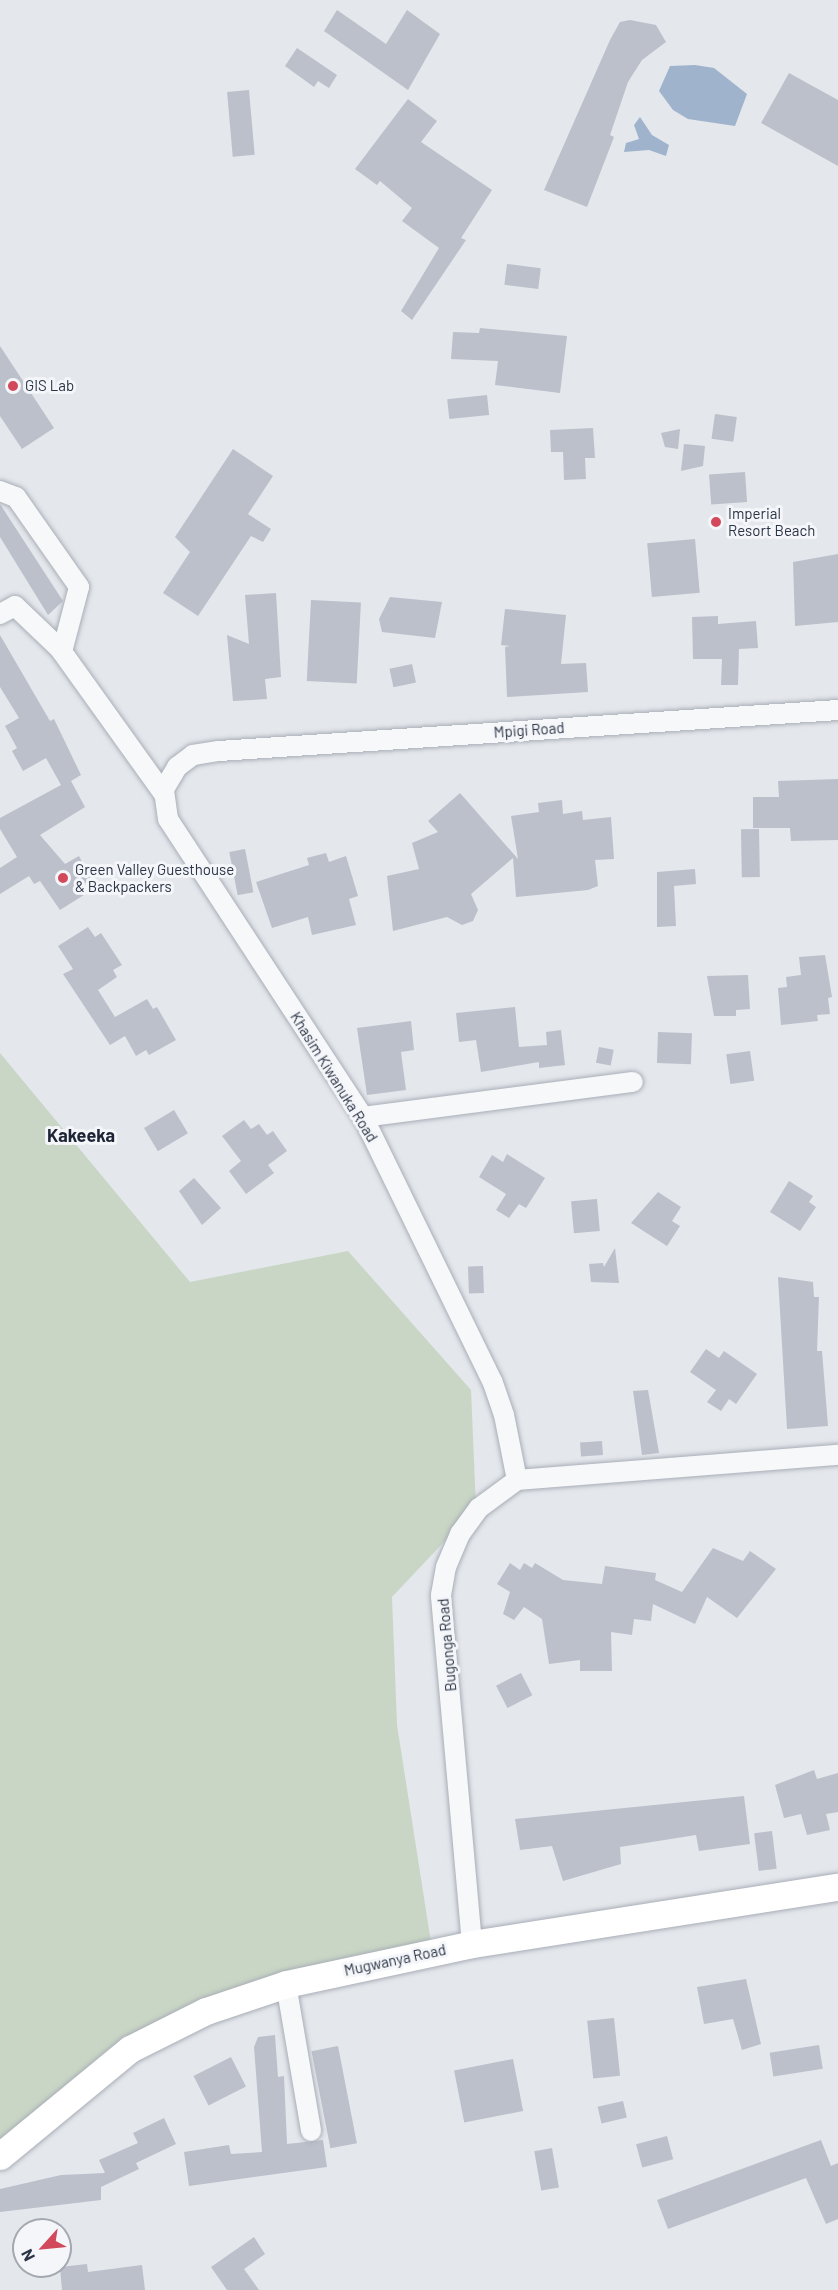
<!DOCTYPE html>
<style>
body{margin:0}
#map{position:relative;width:838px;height:2290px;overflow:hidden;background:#e4e7ec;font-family:Barlow,sans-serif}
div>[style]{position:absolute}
.green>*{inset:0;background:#c9d6c5}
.water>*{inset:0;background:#9fb4cc}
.building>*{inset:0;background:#bbc0ca;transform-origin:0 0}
.roads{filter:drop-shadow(0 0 2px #a9aeb7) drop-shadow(0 0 2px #a9aeb7)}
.street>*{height:20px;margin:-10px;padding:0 10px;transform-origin:10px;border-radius:10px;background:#f7f8fa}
.secondary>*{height:27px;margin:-13.5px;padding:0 13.5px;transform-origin:13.5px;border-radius:13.5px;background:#fff}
.dots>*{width:16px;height:16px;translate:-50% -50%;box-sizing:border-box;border:3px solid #f4f6f9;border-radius:50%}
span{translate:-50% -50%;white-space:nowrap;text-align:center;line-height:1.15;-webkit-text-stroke:6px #f4f6f9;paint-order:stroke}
.poi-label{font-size:15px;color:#2b3445}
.left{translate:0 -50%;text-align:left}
.street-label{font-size:15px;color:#2b3445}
.quarter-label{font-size:18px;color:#1d2536;font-weight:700}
.north{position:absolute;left:12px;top:2218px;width:60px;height:60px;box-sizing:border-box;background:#f4f6f9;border:2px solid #a4a8b1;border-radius:50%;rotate:243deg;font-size:16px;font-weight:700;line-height:24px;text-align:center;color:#2b3445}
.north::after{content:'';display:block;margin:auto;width:21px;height:27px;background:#d1495b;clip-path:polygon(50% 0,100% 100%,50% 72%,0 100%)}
</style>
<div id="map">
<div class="green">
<div style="clip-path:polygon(0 1053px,190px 1282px,348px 1251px,471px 1390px,476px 1508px,392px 1597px,397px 1725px,432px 1949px,144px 2035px,0 2161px)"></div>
</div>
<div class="water">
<div style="clip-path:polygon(695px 65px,714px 68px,747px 94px,735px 126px,688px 119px,673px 110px,659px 91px,670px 66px)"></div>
<div style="clip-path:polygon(640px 117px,652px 135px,669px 145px,666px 156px,649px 150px,624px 152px,626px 143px,639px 139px,634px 125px)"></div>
</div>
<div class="building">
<div style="clip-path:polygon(337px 10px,386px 44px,407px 10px,440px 34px,408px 90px,324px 31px)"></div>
<div style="clip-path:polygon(630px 20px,656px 25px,666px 42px,642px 60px,628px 82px,610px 135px,614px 137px,587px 207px,544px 190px,610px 40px,620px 22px)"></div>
<div style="clip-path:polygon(297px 48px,337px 75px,329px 88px,318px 81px,314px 87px,285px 66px)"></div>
<div style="clip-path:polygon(789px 73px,838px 100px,838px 166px,761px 123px)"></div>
<div style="left:249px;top:90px;width:65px;height:22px;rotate:85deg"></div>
<div style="clip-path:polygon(408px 99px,437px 121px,421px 142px,492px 190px,461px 238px,466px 240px,412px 320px,401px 311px,439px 248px,402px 221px,412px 208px,380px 181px,377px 185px,355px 169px)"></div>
<div style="left:507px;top:264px;width:34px;height:21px;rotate:7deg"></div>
<div style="clip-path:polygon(480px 328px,567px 336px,560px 393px,495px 385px,498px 361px,451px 359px,453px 332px,479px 333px)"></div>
<div style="clip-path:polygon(0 346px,54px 428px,22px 449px,0 416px)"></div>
<div style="left:487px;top:395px;width:20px;height:40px;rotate:84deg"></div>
<div style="left:715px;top:414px;width:22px;height:25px;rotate:8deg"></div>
<div style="clip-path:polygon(593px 428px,595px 458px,585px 458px,586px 479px,564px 480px,563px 452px,551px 452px,550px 430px)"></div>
<div style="clip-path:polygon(680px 429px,678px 449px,665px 447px,661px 433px)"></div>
<div style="clip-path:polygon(684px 444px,705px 446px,703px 466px,681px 471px)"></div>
<div style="clip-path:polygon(233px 449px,273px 476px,248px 514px,271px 529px,263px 542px,251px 536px,198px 616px,163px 593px,190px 552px,175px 537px)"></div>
<div style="left:745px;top:472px;width:30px;height:36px;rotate:86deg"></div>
<div style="clip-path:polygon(0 504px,63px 601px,48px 615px,0 537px)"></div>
<div style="left:695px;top:539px;width:54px;height:48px;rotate:85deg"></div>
<div style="clip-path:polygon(838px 554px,838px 622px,795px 626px,793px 562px)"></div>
<div style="clip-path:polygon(276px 593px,281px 677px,265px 679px,267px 699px,233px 701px,227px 635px,249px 644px,245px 595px)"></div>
<div style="clip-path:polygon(390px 597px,442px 602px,435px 638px,382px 632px,379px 619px)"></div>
<div style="left:311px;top:600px;width:50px;height:81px;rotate:3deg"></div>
<div style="clip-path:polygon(505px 609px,566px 615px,561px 664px,586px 663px,588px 692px,507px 697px,505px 647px,510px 646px,501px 645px)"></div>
<div style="clip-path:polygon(718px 616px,718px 624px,756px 621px,758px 648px,739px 649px,738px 685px,721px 685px,722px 659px,693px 659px,692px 617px)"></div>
<div style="clip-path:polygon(0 635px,50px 721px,54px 719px,81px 775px,71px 781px,85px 807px,40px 835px,65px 864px,79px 856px,90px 878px,83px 885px,87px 893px,60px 910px,40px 881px,34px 884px,29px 876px,0 894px,0 868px,17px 857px,0 829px,0 818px,61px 785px,46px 758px,23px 771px,12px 751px,17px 748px,5px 726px,19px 718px,0 687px)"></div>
<div style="left:412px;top:664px;width:19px;height:23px;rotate:78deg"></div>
<div style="clip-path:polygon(838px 779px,838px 840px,791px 841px,790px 828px,753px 828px,753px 797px,779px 797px,778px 781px)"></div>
<div style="clip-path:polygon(460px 793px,518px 859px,511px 816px,539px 812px,538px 803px,562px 800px,563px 814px,582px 811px,583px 820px,611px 817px,614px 859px,595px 860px,598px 886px,588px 890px,516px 897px,513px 858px,471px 894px,478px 910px,473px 921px,462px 925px,447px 917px,393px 931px,387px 876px,419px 869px,412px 843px,438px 832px,428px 821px)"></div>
<div style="left:759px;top:829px;width:48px;height:18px;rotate:89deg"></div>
<div style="left:245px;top:849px;width:44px;height:16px;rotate:79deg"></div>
<div style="clip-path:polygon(326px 853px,329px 862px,346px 856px,358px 896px,349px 899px,356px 925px,312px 935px,308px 917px,272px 928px,256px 882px,309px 865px,307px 858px)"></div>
<div style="clip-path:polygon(695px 869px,696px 884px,674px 886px,676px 926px,657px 927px,657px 872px)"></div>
<div style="clip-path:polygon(88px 927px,95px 937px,101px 933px,122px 965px,113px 970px,117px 977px,98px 990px,115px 1017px,147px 999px,153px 1009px,157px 1007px,176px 1040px,149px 1055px,146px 1050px,136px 1056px,125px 1036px,110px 1045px,63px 974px,73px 969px,58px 946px)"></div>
<div style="clip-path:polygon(825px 955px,832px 997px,828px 998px,830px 1014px,817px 1015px,818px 1021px,781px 1025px,778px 988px,787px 987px,786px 977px,801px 975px,799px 957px)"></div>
<div style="clip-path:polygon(748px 975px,750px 1009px,736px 1010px,736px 1016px,714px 1016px,707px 976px)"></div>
<div style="clip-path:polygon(515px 1007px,519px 1047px,547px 1045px,546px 1032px,561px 1030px,565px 1065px,539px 1068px,539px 1062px,481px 1072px,476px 1040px,459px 1042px,456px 1013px)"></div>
<div style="clip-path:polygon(411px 1021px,414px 1050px,401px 1052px,406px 1090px,367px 1095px,357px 1028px)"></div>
<div style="left:658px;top:1032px;width:34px;height:31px;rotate:2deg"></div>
<div style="left:599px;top:1047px;width:15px;height:16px;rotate:11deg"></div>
<div style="left:750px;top:1051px;width:30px;height:24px;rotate:82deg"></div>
<div style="left:174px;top:1110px;width:27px;height:35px;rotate:59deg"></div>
<div style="clip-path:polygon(244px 1120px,251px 1129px,259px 1124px,267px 1135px,273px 1131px,287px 1151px,268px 1165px,274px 1173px,246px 1194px,229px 1171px,241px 1161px,222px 1136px)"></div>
<div style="clip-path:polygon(507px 1154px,545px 1178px,526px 1208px,519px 1204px,509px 1218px,496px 1210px,506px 1194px,479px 1177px,492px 1155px,503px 1162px)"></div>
<div style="clip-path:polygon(194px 1178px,221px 1208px,202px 1225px,179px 1191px)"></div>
<div style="clip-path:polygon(789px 1181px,813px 1196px,809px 1202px,816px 1207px,800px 1231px,770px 1212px)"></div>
<div style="clip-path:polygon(658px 1192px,681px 1207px,672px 1221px,680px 1226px,667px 1246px,631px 1223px)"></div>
<div style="left:597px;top:1199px;width:32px;height:26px;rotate:85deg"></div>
<div style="clip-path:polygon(615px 1248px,619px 1283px,591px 1282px,589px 1264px,603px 1263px,604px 1267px)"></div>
<div style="left:483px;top:1266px;width:27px;height:15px;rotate:88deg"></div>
<div style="clip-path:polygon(778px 1277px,813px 1282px,814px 1297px,819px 1297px,817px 1351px,822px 1351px,828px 1426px,787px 1429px)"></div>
<div style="clip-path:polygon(706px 1349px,719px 1358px,724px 1351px,757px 1374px,736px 1404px,729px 1399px,721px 1411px,707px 1402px,716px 1390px,690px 1372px)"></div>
<div style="clip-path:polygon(648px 1390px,659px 1453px,642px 1455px,633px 1391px)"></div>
<div style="left:602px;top:1441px;width:14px;height:22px;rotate:86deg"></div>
<div style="clip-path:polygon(713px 1548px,743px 1561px,750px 1551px,776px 1569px,737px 1618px,707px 1597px,695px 1624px,653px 1604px,651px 1621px,634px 1619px,632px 1635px,611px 1632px,612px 1671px,580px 1671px,580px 1660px,549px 1664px,542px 1619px,524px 1607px,514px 1620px,503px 1614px,510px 1592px,497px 1584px,510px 1563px,520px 1570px,524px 1563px,532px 1568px,535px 1563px,563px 1580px,602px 1584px,605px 1566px,656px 1573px,655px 1580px,682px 1592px)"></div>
<div style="left:521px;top:1673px;width:25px;height:28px;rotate:63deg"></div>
<div style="clip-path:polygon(814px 1770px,817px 1779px,838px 1773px,838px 1812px,826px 1814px,830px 1830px,807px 1835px,801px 1814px,784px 1818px,775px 1785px)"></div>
<div style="clip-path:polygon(744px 1796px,750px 1844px,699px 1851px,696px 1835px,620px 1847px,621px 1864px,563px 1881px,552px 1846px,520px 1850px,515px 1819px)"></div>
<div style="left:772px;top:1831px;width:38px;height:18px;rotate:83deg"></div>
<div style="clip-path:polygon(746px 1979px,761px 2044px,742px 2050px,733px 2019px,704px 2024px,697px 1987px)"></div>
<div style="left:614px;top:2018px;width:58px;height:27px;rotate:84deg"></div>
<div style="clip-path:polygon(275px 2035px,278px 2077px,284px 2076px,287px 2144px,323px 2140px,327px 2167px,189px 2186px,184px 2152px,229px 2145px,231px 2154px,262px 2152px,254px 2047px,258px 2037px)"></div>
<div style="left:819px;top:2045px;width:24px;height:50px;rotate:81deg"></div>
<div style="left:338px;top:2046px;width:99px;height:27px;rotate:79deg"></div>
<div style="left:231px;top:2057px;width:33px;height:42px;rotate:63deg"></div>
<div style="left:513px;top:2059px;width:53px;height:60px;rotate:79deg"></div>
<div style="left:623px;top:2101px;width:17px;height:26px;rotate:77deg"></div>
<div style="clip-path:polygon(164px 2118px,176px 2144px,136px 2163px,139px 2169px,101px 2187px,101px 2200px,0 2212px,0 2189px,61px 2175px,105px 2173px,99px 2160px,138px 2143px,133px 2133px)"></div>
<div style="left:667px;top:2136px;width:24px;height:32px;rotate:75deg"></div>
<div style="clip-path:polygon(821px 2140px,831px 2166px,838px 2163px,838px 2219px,826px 2224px,806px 2178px,668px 2229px,657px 2200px)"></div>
<div style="left:552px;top:2148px;width:40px;height:18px;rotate:80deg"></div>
<div style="clip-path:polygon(254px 2237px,265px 2254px,244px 2269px,259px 2290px,227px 2290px,211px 2267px)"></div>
<div style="clip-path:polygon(87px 2264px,88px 2272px,142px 2265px,145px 2290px,62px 2290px,60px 2267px)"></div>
</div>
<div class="roads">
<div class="street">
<div style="left:0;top:491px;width:17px;rotate:21deg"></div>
<div style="left:16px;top:497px;width:110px;rotate:55deg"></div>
<div style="left:79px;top:587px;width:67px;rotate:104.7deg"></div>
<div style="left:0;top:614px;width:17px;rotate:-28deg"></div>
<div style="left:15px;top:606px;width:62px;rotate:43.7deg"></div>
<div style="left:60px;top:649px;width:177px;rotate:54.4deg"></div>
<div style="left:363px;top:1117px;width:272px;rotate:-7.4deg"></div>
<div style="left:517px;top:1480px;width:66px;rotate:-101.3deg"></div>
<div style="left:504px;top:1415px;width:36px;rotate:-109deg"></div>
<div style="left:492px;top:1381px;width:294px;rotate:-116deg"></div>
<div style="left:363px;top:1117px;width:356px;rotate:-123.2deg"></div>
<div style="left:168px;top:819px;width:30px;rotate:-98deg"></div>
<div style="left:164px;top:789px;width:26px;rotate:-59deg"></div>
<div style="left:177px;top:767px;width:20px;rotate:-37deg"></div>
<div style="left:193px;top:755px;width:26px;rotate:-9deg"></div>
<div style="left:219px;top:751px;width:620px;rotate:-3.79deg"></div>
<div style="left:472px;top:1944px;width:350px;rotate:-95.1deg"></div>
<div style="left:441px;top:1595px;width:28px;rotate:-80deg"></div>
<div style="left:446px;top:1567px;width:36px;rotate:-67deg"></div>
<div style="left:460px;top:1534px;width:32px;rotate:-54deg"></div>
<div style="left:479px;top:1508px;width:47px;rotate:-36.4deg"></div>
<div style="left:517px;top:1480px;width:322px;rotate:-4.5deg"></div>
<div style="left:286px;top:1984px;width:149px;rotate:80.3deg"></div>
</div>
<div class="secondary">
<div style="left:0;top:2156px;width:168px;rotate:-39.5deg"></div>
<div style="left:130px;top:2049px;width:85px;rotate:-26.6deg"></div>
<div style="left:206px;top:2011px;width:84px;rotate:-18.6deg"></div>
<div style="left:286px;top:1984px;width:190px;rotate:-12.1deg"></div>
<div style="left:472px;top:1944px;width:370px;rotate:-8.9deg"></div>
</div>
</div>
<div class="dots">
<div style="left:13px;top:386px;background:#d1495b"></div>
<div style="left:716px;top:522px;background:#d1495b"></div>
<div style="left:63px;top:878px;background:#d1495b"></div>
</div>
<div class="poi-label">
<span class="left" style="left:25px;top:386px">GIS Lab</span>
<span class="left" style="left:728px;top:522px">Imperial<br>Resort Beach</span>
<span class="left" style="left:75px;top:878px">Green Valley Guesthouse<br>&amp; Backpackers</span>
</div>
<div class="street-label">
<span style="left:529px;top:730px;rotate:-4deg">Mpigi Road</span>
<span style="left:334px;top:1077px;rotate:58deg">Khasim Kiwanuka Road</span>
<span style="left:447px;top:1645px;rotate:-95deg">Bugonga Road</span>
<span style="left:395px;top:1960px;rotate:-12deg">Mugwanya Road</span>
</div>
<div class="quarter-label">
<span style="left:81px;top:1135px">Kakeeka</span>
</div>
<div class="north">N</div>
</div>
